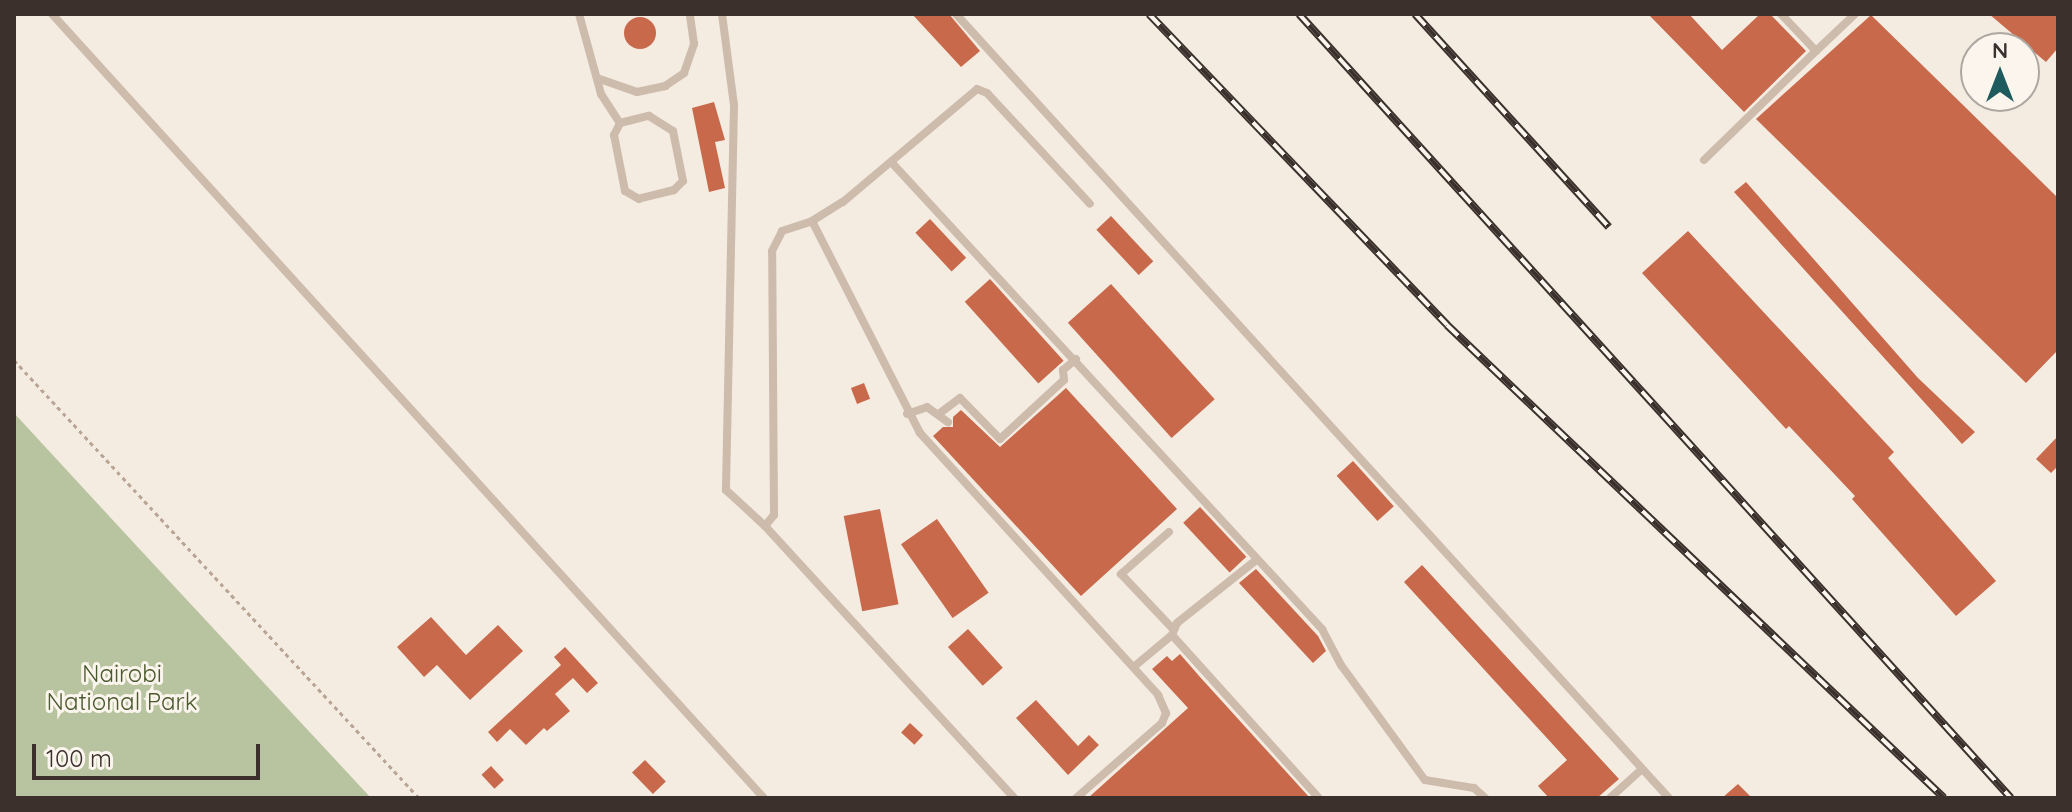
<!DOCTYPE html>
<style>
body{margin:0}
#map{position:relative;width:2072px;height:812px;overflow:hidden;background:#f4ebe1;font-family:Quicksand,sans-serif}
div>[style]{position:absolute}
.green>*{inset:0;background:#b8c4a0}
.building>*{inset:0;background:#c8694b;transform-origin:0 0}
.round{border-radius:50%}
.path>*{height:3px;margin-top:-1.5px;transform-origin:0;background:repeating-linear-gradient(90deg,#b9a596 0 4px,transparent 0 8px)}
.service>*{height:8px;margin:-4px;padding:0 4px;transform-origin:4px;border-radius:4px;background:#cdbbac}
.rail>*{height:8px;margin-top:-4px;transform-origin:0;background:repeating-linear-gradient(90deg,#fbf5ee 0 15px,#3b302b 0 30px);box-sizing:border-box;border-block:2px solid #3b302b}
span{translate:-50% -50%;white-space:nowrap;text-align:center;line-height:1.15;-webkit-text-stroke:6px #fbf5ee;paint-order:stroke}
.park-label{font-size:24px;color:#4a5a2e}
.frame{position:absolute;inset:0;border:16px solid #3b302b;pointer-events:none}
.north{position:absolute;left:1960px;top:32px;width:80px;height:80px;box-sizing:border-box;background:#fbf5ee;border:2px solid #aea6a0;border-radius:50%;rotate:0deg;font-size:22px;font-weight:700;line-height:32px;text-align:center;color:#3b302b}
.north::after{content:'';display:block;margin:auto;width:28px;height:36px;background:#1f5a5e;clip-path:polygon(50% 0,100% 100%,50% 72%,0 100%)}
.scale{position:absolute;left:32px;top:744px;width:228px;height:36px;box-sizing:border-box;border:4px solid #3b302b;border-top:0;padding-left:10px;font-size:24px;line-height:28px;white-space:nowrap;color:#3b302b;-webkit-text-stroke:6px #fbf5ee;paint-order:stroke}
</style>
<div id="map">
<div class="green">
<div style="clip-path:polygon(14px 413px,133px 542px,371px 798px,14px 798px)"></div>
</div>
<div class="building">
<div style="clip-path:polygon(912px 14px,949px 14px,980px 51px,961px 67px)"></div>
<div style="clip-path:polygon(1648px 14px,1689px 14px,1722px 50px,1760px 14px,1770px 14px,1806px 51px,1744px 112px)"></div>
<div style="clip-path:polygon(1989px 14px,2058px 14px,2058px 48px,2046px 62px)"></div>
<div style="clip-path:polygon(1871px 15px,2058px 198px,2058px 350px,2026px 383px,1756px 119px)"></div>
<div class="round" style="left:624px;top:17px;width:32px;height:32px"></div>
<div style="clip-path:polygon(714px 102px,725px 140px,715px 142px,725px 188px,709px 192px,692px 108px)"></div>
<div style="clip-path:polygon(1746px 182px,1918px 378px,1975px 432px,1962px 444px,1734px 192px)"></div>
<div style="left:1111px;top:216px;width:62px;height:20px;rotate:47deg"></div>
<div style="left:930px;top:219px;width:53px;height:20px;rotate:47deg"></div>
<div style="clip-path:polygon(1688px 231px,1894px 452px,1888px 458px,1996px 581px,1956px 616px,1852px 499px,1855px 496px,1789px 426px,1786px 429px,1642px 273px)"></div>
<div style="left:990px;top:279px;width:110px;height:34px;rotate:48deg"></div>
<div style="left:1111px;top:284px;width:155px;height:58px;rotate:48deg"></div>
<div style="left:864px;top:383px;width:17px;height:14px;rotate:69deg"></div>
<div style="clip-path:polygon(1066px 388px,1177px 509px,1081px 596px,933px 436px,943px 427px,953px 427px,953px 417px,961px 410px,1000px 447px)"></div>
<div style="clip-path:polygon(2058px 436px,2058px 466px,2051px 473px,2036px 459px)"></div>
<div style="left:1353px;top:461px;width:61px;height:22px;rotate:48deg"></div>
<div style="left:1200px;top:507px;width:68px;height:23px;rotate:47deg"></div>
<div style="left:880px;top:509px;width:97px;height:37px;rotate:79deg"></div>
<div style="left:937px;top:519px;width:90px;height:44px;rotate:55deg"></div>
<div style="clip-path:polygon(1422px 565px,1619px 779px,1597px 798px,1549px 798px,1538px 786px,1567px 760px,1404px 582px)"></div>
<div style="clip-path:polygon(1256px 569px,1318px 636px,1326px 651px,1313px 663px,1239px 583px)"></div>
<div style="clip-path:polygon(431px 617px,466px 655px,498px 625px,523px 651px,470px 700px,437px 665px,424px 677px,397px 647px)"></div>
<div style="left:968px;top:629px;width:52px;height:27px;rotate:48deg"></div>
<div style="clip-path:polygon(565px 647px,598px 683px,587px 693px,573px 678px,555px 694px,570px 711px,547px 731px,544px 728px,526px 745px,510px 729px,497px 742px,488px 732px,561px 665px,554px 657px)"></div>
<div style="clip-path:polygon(1180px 654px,1200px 677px,1310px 798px,1088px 798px,1188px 708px,1152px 669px,1167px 656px,1172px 661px)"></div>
<div style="clip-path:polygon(1036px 700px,1078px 746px,1089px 735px,1099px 745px,1068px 775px,1016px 718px)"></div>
<div style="left:910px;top:723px;width:18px;height:13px;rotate:43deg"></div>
<div style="left:645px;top:760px;width:30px;height:18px;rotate:46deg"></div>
<div style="left:491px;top:766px;width:19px;height:13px;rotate:47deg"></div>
<div style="clip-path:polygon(1738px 784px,1752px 798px,1722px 798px)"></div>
</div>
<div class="path">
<div style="left:14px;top:360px;width:597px;rotate:47.24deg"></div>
</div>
<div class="service">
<div style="left:52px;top:14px;width:1059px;rotate:47.76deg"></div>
<div style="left:579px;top:14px;width:83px;rotate:74.6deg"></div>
<div style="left:601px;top:94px;width:35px;rotate:57deg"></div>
<div style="left:722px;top:14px;width:92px;rotate:82.5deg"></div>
<div style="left:734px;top:105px;width:385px;rotate:91.2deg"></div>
<div style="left:726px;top:490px;width:53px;rotate:42.7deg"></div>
<div style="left:765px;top:526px;width:369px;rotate:47.5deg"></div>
<div style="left:956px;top:14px;width:1060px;rotate:47.72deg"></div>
<div style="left:1781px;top:14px;width:51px;rotate:46.6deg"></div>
<div style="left:1816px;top:51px;width:54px;rotate:-43.5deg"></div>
<div style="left:597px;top:78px;width:42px;rotate:19.3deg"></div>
<div style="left:637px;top:92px;width:29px;rotate:-12deg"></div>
<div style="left:665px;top:86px;width:23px;rotate:-34deg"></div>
<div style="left:684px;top:73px;width:31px;rotate:-71deg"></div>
<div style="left:694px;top:44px;width:30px;rotate:-98deg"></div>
<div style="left:649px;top:116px;width:28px;rotate:32deg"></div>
<div style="left:673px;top:131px;width:51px;rotate:78.7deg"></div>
<div style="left:683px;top:181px;width:13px;rotate:135deg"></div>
<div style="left:674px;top:190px;width:36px;rotate:166deg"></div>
<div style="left:639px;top:199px;width:16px;rotate:-150deg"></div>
<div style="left:625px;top:191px;width:57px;rotate:-101.1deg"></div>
<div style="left:614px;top:135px;width:13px;rotate:-63deg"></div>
<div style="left:620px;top:123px;width:30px;rotate:-14deg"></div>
<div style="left:1704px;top:160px;width:156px;rotate:-44.2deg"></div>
<div style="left:893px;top:164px;width:633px;rotate:47.31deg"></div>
<div style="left:1322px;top:629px;width:41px;rotate:62.2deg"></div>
<div style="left:1341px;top:665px;width:142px;rotate:53.9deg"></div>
<div style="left:1425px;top:780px;width:50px;rotate:9.3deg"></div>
<div style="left:1474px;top:788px;width:15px;rotate:42deg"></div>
<div style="left:812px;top:221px;width:238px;rotate:63deg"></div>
<div style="left:920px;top:433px;width:354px;rotate:47.7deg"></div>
<div style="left:1158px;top:695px;width:20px;rotate:66deg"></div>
<div style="left:1166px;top:713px;width:11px;rotate:112deg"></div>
<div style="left:1162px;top:723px;width:114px;rotate:138.9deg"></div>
<div style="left:940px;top:413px;width:25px;rotate:-37deg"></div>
<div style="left:960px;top:398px;width:57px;rotate:45.7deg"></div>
<div style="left:1000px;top:439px;width:87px;rotate:-42.7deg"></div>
<div style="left:1064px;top:380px;width:10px;rotate:-96deg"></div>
<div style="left:1063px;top:370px;width:17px;rotate:-40deg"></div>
<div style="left:907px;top:414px;width:21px;rotate:-19deg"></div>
<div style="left:927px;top:407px;width:26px;rotate:36deg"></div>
<div style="left:765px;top:526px;width:14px;rotate:-51deg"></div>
<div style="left:774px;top:515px;width:264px;rotate:-90.4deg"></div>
<div style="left:772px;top:251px;width:22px;rotate:-63deg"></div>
<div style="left:782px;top:231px;width:32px;rotate:-18deg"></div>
<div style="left:812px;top:221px;width:36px;rotate:-32deg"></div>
<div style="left:843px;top:202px;width:175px;rotate:-40.1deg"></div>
<div style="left:977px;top:89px;width:11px;rotate:22deg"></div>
<div style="left:987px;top:93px;width:151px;rotate:47.1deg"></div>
<div style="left:1169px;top:532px;width:64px;rotate:138.8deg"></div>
<div style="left:1121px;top:574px;width:74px;rotate:46.6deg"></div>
<div style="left:1172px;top:635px;width:219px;rotate:48deg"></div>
<div style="left:1136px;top:665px;width:47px;rotate:-39.8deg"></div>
<div style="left:1172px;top:635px;width:13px;rotate:-67deg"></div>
<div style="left:1177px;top:623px;width:100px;rotate:-38.5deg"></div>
<div style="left:1610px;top:798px;width:43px;rotate:-42.2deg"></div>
</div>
<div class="rail">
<div style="left:1149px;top:14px;width:431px;rotate:46.2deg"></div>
<div style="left:1447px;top:325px;width:686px;rotate:43.58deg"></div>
<div style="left:1299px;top:14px;width:1059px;rotate:47.76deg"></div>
<div style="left:1415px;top:14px;width:288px;rotate:47.7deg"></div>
</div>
<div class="park-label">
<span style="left:122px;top:688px">Nairobi<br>National Park</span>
</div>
<div class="frame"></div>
<div class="north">N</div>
<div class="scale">100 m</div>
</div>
